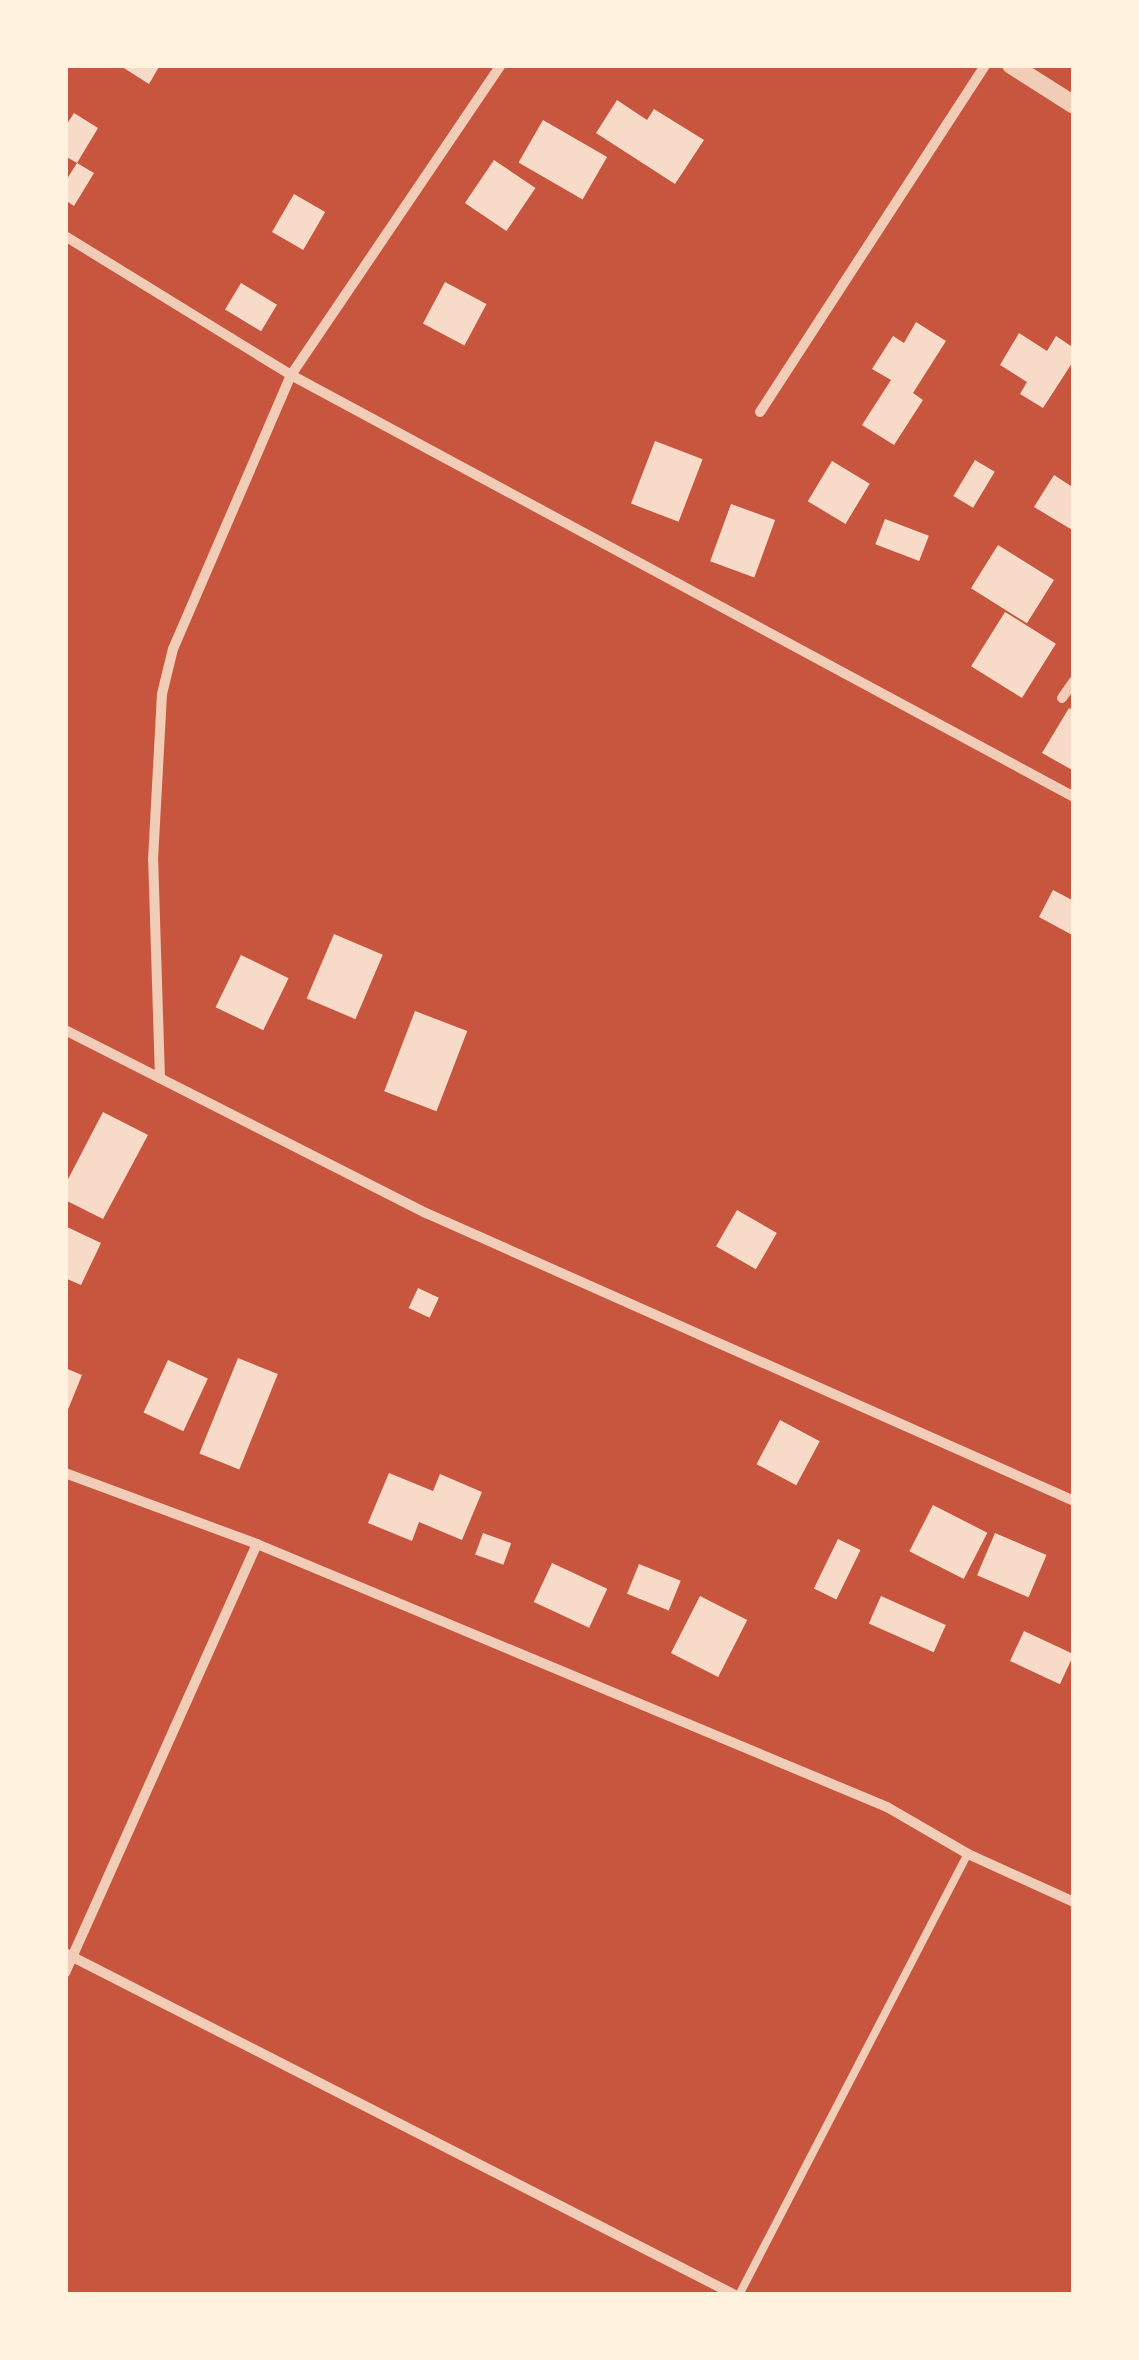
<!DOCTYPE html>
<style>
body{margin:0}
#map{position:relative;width:1139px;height:2360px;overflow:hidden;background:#c8553d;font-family:"Sofia Sans Condensed",sans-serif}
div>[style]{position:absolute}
.building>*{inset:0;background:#f7dbc8;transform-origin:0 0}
.service>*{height:8px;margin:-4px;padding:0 4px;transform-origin:4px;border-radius:4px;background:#f1ccb7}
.minor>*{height:10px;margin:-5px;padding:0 5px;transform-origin:5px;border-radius:5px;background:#f1ccb7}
.tertiary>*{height:18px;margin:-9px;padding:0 9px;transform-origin:9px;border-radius:9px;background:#f1ccb7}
span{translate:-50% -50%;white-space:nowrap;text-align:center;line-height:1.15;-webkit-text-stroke:9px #fff3e0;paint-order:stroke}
.frame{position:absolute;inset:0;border:68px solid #fff3e0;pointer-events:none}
</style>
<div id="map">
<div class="building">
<div style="clip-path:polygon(119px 65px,160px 65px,149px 84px)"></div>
<div style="clip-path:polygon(617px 100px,647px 120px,654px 109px,704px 140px,675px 184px,596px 133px)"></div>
<div style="clip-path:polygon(74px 113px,98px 128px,77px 163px,65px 156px,65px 127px)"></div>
<div style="left:543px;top:120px;width:74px;height:49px;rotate:30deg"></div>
<div style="left:494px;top:160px;width:50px;height:52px;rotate:34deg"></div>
<div style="clip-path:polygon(77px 163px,94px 173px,74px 206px,65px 200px,65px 182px)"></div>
<div style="left:294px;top:194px;width:36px;height:44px;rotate:30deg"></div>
<div style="left:445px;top:282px;width:47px;height:47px;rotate:28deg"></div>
<div style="left:241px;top:283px;width:42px;height:31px;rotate:31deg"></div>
<div style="clip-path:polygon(916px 322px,946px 341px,913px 393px,923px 400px,894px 445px,862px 425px,891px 380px,872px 369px,893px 336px,904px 343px)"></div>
<div style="clip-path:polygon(1019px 333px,1047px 351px,1056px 336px,1074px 348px,1074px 360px,1043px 408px,1020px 394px,1027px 382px,1000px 365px)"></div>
<div style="left:655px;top:441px;width:51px;height:67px;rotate:21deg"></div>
<div style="left:975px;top:460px;width:23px;height:42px;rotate:31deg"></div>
<div style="left:832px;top:461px;width:44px;height:47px;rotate:31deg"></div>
<div style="clip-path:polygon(1054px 475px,1074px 488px,1074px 531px,1034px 507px)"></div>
<div style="left:731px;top:504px;width:47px;height:61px;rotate:20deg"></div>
<div style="left:885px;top:519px;width:47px;height:27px;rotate:21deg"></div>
<div style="left:998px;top:545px;width:66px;height:51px;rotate:32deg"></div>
<div style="left:1005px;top:612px;width:60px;height:64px;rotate:32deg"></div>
<div style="clip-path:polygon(1069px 708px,1074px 711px,1074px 771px,1042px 753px)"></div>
<div style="clip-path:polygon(1053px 890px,1074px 901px,1074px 936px,1039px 917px)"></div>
<div style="left:334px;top:934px;width:53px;height:70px;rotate:23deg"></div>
<div style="left:241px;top:955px;width:53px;height:58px;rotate:26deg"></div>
<div style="left:415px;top:1011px;width:56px;height:86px;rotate:21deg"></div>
<div style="clip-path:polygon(103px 1112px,148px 1135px,103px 1219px,65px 1200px,65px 1185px)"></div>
<div style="left:737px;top:1210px;width:46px;height:42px;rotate:30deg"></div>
<div style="clip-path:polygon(65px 1226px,101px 1243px,81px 1285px,65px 1278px)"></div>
<div style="left:418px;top:1288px;width:23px;height:22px;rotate:25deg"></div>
<div style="left:238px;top:1358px;width:43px;height:103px;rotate:22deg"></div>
<div style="left:168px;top:1360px;width:44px;height:58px;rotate:25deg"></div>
<div style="clip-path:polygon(65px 1368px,82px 1375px,65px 1417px)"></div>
<div style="left:780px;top:1420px;width:45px;height:50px;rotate:28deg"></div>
<div style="clip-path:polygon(389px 1473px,433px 1491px,440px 1474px,482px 1492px,462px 1540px,419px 1522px,412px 1541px,368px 1523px)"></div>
<div style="left:933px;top:1505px;width:61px;height:52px;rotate:27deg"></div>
<div style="left:483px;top:1533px;width:30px;height:23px;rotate:20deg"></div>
<div style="left:995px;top:1533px;width:56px;height:46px;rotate:23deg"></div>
<div style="left:838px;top:1539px;width:25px;height:55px;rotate:26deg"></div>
<div style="left:552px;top:1563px;width:61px;height:43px;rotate:25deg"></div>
<div style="left:639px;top:1564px;width:45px;height:32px;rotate:22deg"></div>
<div style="left:700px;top:1596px;width:53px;height:64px;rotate:27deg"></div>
<div style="left:881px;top:1596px;width:71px;height:30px;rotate:24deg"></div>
<div style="left:1024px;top:1631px;width:55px;height:33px;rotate:25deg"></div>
</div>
<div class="service">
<div style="left:739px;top:2295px;width:497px;rotate:-62.6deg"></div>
</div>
<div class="minor">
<div style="left:65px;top:236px;width:265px;rotate:31.6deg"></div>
<div style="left:291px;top:375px;width:889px;rotate:28.32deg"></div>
<div style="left:760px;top:412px;width:414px;rotate:-57deg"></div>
<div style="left:1062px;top:698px;width:21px;rotate:-55deg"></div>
<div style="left:65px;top:1030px;width:405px;rotate:26.9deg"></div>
<div style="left:426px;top:1213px;width:709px;rotate:23.96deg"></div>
<div style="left:160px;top:1078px;width:218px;rotate:-91.8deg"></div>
<div style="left:153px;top:860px;width:166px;rotate:-86.9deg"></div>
<div style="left:162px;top:694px;width:46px;rotate:-76.3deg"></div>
<div style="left:173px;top:649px;width:298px;rotate:-66.7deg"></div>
<div style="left:291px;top:375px;width:374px;rotate:-55.9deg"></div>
<div style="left:65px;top:1473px;width:205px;rotate:20.3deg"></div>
<div style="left:257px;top:1544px;width:683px;rotate:22.66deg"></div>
<div style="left:887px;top:1807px;width:94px;rotate:30.1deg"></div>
<div style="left:968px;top:1854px;width:116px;rotate:24.4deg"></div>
<div style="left:65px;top:1953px;width:752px;rotate:27.04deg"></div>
<div style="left:65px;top:1973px;width:470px;rotate:-65.9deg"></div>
</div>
<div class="tertiary">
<div style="left:1011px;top:65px;width:75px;rotate:32.4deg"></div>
</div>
<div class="frame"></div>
</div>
